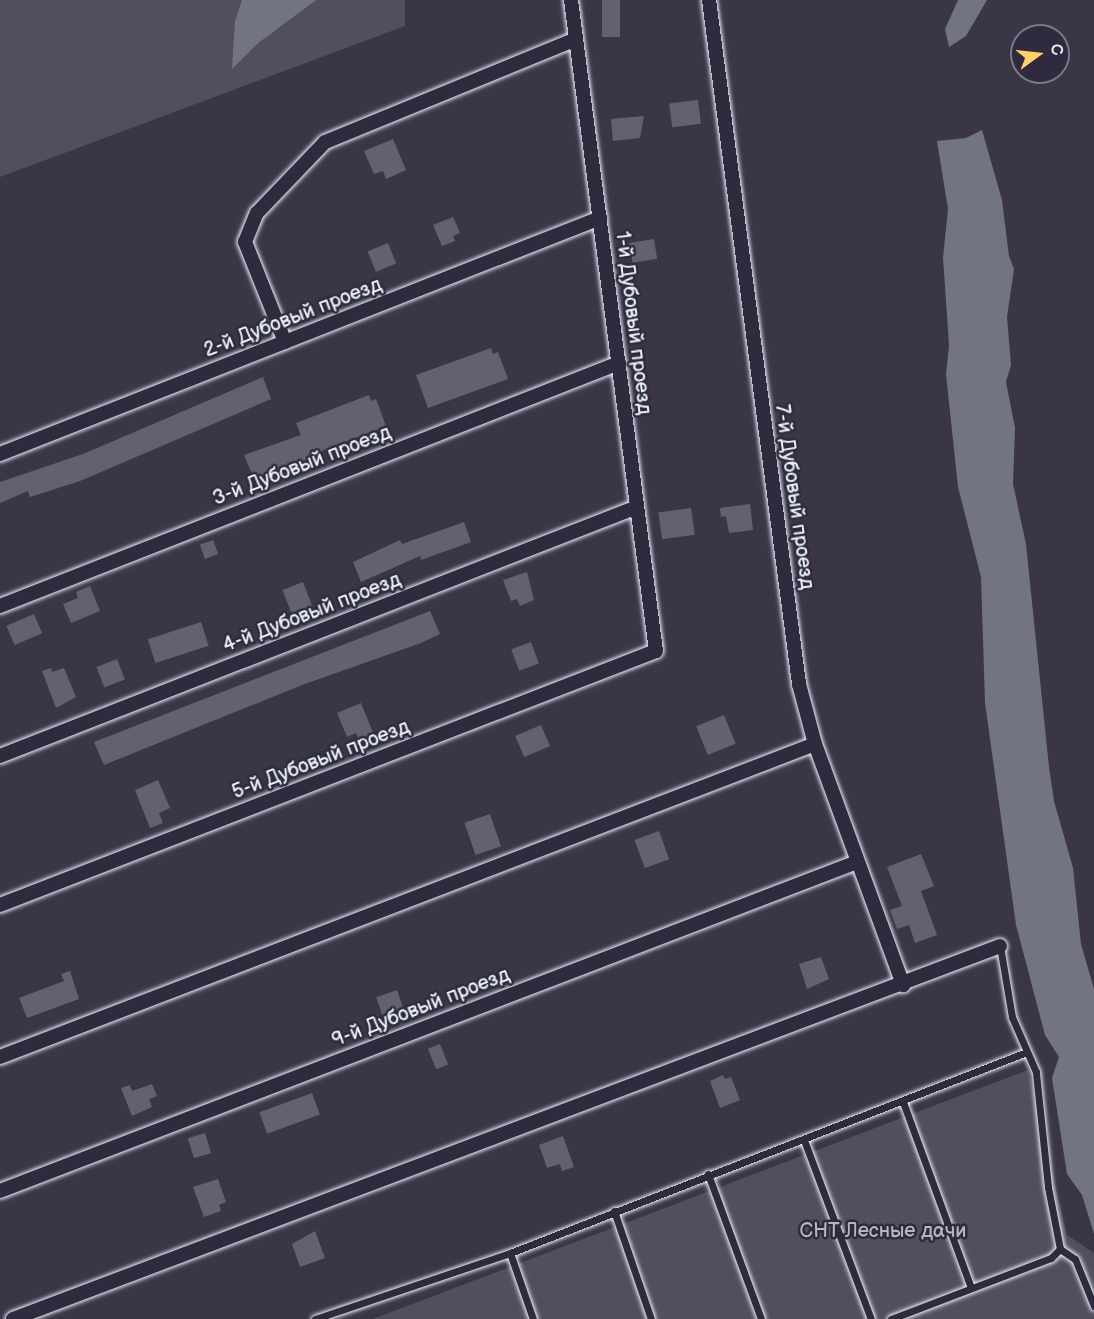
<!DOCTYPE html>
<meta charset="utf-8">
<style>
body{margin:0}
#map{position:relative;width:1094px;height:1319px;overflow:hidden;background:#3a3648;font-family:"Balsamiq Sans",sans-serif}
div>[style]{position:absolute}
.green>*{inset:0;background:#504e5f}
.water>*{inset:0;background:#737482}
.building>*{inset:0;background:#636171;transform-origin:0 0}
.roads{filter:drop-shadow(0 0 2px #e8f1f8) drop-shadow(0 0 2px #e8f1f8)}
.service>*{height:7px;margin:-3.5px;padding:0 3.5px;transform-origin:3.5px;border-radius:3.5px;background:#2f2a3d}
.minor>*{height:14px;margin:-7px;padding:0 7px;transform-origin:7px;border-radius:7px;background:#2f2a3d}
span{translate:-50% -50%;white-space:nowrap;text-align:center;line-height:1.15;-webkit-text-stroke:5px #2f2a3d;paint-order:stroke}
.street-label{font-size:20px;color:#e8f1f8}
.park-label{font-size:20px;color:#b3b8c2}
.north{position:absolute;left:1010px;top:24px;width:60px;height:60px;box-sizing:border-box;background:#2f2a3d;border:2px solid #797a88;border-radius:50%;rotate:75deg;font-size:16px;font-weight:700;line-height:24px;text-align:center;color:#e8f1f8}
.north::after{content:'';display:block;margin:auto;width:21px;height:27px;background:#ffd166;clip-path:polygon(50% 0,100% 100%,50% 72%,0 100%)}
</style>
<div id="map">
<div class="green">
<div style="clip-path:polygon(0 0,405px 0,405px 26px,0 177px)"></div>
<div style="clip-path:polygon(1028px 1070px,1067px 1235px,1094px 1253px,1094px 1319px,373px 1319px)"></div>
</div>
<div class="water">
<div style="clip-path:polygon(242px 0,316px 0,257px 44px,232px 69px,235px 21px)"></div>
<div style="clip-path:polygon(958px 0,987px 0,966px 36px,949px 47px,945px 29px)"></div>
<div style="clip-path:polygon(982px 130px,1002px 200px,1009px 256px,1014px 269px,1007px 317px,1011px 365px,1006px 382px,1015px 428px,1013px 484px,1026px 544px,1049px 767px,1054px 801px,1073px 868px,1081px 944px,1094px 989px,1094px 1234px,1082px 1195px,1067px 1174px,1052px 1078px,1059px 1057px,1045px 1035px,1016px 925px,985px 703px,981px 577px,958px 487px,946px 374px,949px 345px,943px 258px,948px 209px,937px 141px,966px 138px)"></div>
</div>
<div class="building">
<div style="left:602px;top:0;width:18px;height:37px"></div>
<div style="left:698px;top:100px;width:24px;height:29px;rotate:83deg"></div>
<div style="clip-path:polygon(644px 116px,640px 138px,613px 141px,611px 119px)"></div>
<div style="clip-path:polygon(393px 139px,406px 170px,386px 179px,383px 171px,374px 174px,364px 151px)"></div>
<div style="clip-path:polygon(453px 217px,460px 233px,453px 236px,455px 241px,442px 246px,433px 225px)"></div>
<div style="left:654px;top:239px;width:20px;height:25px;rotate:81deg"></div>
<div style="left:388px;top:243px;width:22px;height:22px;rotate:68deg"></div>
<div style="clip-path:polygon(491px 348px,493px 354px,498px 352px,508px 379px,428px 408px,416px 375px)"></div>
<div style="clip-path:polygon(263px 377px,271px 399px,80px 481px,30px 497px,28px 491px,0 503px,0 482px,83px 454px)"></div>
<div style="clip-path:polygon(369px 395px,371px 401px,376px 399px,386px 426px,306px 457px,311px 469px,273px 483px,271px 480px,263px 483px,260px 477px,254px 479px,244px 455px,301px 435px,296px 423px)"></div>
<div style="clip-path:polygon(750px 504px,753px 530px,729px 533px,726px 516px,721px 517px,720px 508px)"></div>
<div style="left:691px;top:508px;width:27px;height:33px;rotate:82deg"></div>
<div style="clip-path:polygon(464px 522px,471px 542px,421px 560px,420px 556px,361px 582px,353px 562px,400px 540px,402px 544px)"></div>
<div style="left:213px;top:540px;width:15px;height:14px;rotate:70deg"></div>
<div style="clip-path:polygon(527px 572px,534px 600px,520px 606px,517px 599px,511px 601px,503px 580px)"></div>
<div style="left:303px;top:582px;width:26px;height:22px;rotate:69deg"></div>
<div style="clip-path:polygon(90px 586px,100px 611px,71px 623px,63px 604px,78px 598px,76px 592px)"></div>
<div style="clip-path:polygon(430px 611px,440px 634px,421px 643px,302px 685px,104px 765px,94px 742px)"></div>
<div style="left:34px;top:614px;width:21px;height:30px;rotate:67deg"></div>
<div style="left:201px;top:622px;width:25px;height:56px;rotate:72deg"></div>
<div style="left:531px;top:642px;width:23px;height:21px;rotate:70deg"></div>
<div style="left:117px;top:659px;width:22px;height:22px;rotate:69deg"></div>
<div style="clip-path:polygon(51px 668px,52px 672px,64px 668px,76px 697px,56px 708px,42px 671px)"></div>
<div style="clip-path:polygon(361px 703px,376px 740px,361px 746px,356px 733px,347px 737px,337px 713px)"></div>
<div style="left:724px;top:715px;width:31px;height:30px;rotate:68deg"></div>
<div style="left:541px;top:725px;width:23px;height:28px;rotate:67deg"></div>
<div style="clip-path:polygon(158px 780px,170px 808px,159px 813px,163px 823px,150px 828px,135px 790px)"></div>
<div style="left:490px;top:814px;width:34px;height:27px;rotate:71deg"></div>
<div style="left:659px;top:831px;width:30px;height:26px;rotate:70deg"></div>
<div style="clip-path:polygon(921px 854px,934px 886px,921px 891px,937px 935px,915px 943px,909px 925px,897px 929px,890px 910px,902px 906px,887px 867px)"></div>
<div style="clip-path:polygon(821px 957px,829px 979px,807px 989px,799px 964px)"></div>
<div style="clip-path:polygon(70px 971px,79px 999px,27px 1018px,19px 998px,64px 981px,61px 974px)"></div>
<div style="left:397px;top:990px;width:24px;height:22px;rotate:71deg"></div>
<div style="left:440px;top:1044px;width:22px;height:13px;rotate:68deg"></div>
<div style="clip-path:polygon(723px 1075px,725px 1079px,731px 1077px,740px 1100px,720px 1108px,710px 1081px)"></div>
<div style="clip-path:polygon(152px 1084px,157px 1096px,149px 1099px,152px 1107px,132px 1116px,121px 1088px,130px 1085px,132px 1091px)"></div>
<div style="left:312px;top:1093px;width:23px;height:56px;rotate:70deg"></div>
<div style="left:205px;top:1133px;width:21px;height:18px;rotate:73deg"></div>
<div style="clip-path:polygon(563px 1136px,574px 1167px,562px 1171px,560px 1164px,547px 1168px,539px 1145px)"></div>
<div style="clip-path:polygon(218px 1179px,226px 1202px,219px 1205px,221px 1211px,204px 1217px,193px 1187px)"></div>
<div style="clip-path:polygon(315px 1231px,325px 1258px,300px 1267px,292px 1244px)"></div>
</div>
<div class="roads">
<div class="service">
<div style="left:903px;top:1102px;width:198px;rotate:69.9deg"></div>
<div style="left:804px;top:1140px;width:191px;rotate:69.5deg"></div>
<div style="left:708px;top:1174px;width:154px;rotate:69.9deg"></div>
<div style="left:614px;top:1211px;width:114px;rotate:71.1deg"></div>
<div style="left:1060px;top:1249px;width:18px;rotate:34deg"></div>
<div style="left:1075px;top:1259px;width:51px;rotate:68deg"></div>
<div style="left:510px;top:1253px;width:70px;rotate:70.8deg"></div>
<div style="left:315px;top:1319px;width:206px;rotate:-18.7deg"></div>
<div style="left:510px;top:1253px;width:552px;rotate:-21.26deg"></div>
<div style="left:891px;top:1319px;width:171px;rotate:-20.9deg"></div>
<div style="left:1051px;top:1258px;width:13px;rotate:-45deg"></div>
<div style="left:1060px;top:1249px;width:63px;rotate:-101deg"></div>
<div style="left:1048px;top:1187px;width:116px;rotate:-96deg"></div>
<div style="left:1036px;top:1072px;width:60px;rotate:-113.6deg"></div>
<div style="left:1012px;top:1017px;width:72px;rotate:-99.6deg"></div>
</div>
<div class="minor">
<div style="left:709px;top:0;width:690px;rotate:82.5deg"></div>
<div style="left:799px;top:684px;width:62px;rotate:75.1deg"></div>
<div style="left:815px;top:744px;width:257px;rotate:69.9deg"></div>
<div style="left:285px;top:342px;width:108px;rotate:-111.8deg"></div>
<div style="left:245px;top:242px;width:31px;rotate:-68deg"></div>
<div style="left:257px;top:213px;width:98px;rotate:-46.2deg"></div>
<div style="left:325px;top:142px;width:271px;rotate:-22.3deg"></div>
<div style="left:0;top:454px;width:645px;rotate:-21.47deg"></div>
<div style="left:0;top:606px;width:665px;rotate:-21.43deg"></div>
<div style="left:0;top:756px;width:684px;rotate:-21.35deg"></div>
<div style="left:0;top:905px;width:703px;rotate:-21.17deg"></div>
<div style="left:656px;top:651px;width:657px;rotate:-97.44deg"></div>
<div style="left:0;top:1057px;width:873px;rotate:-21.01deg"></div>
<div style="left:0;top:1191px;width:918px;rotate:-21deg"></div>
<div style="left:13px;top:1319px;width:1055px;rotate:-20.7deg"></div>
</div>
</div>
<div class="street-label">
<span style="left:293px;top:318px;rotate:-21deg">2-й Дубовый проезд</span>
<span style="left:633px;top:323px;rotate:83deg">1-й Дубовый проезд</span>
<span style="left:302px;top:466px;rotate:-21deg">3-й Дубовый проезд</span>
<span style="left:794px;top:497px;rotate:82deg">7-й Дубовый проезд</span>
<span style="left:312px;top:613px;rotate:-21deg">4-й Дубовый проезд</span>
<span style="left:321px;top:760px;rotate:-21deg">5-й Дубовый проезд</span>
<span style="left:421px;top:1008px;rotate:-21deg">9-й Дубовый проезд</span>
</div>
<div class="park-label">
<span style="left:883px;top:1231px">СНТ Лесные дачи</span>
</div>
<div class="north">С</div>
</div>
